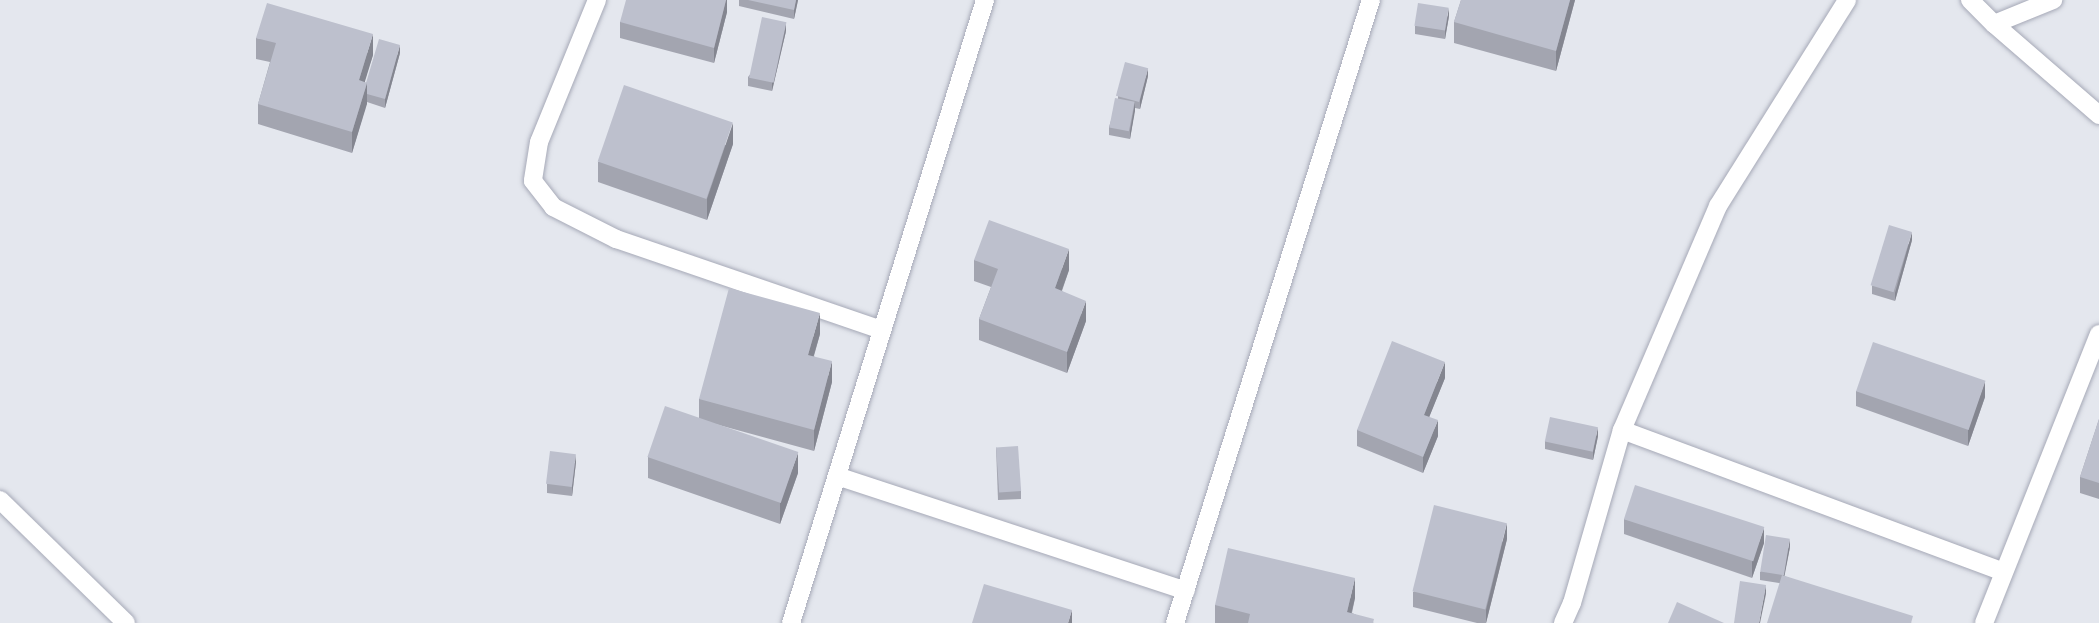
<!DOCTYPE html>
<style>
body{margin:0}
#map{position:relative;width:2099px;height:623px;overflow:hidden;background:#e4e7ee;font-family:"DejaVu Sans",sans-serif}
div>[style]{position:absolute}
.roads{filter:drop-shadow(0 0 2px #a6a9b7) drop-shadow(0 0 2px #a6a9b7)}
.minor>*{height:18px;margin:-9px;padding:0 9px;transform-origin:9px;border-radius:9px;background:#fff}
.wall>*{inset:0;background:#a3a5b0}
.shaded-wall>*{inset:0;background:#848690}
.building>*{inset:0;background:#bdc0cd;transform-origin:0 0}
span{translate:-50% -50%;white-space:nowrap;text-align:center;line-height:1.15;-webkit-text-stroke:4.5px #f5f7fa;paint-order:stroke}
</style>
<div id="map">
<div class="roads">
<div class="minor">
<div style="left:597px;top:0;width:153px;rotate:112.2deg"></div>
<div style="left:539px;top:142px;width:39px;rotate:99deg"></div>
<div style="left:533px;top:181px;width:33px;rotate:52deg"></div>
<div style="left:553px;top:207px;width:71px;rotate:26.9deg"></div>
<div style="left:616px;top:239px;width:281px;rotate:18.9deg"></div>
<div style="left:1970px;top:0;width:34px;rotate:45deg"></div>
<div style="left:1994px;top:24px;width:139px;rotate:40.9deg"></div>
<div style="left:1994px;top:24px;width:64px;rotate:-22.1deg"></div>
<div style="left:1622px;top:430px;width:407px;rotate:20.4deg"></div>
<div style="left:837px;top:476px;width:367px;rotate:18.2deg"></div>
<div style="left:0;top:500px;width:176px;rotate:44.3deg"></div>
<div style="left:791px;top:623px;width:653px;rotate:-72.7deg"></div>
<div style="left:1175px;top:623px;width:653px;rotate:-72.54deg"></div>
<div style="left:1563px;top:623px;width:22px;rotate:-66deg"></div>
<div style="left:1572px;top:603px;width:180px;rotate:-73.9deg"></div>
<div style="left:1622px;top:430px;width:244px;rotate:-66.8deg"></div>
<div style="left:1718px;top:206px;width:243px;rotate:-57.9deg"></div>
<div style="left:1984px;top:623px;width:311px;rotate:-68.3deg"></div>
</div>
</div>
<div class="wall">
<div style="clip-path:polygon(727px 0,727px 12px,714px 63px,620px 38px,620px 22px)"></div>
<div style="clip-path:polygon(739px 0,798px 0,794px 19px,739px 6px)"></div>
<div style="clip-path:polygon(1461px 0,1575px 0,1556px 71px,1454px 43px,1454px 22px)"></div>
<div style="clip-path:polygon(1449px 16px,1445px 39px,1415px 34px,1415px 26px)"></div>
<div style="clip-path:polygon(786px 31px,772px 91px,748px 86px,748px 77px)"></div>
<div style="clip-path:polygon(256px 38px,373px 55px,364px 82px,366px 83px,400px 53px,385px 108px,367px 102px,352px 153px,258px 124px,258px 104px,270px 62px,256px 59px)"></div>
<div style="clip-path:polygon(1148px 76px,1140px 109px,1135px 108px,1130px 139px,1109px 135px,1109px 127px,1118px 99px,1118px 96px)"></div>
<div style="clip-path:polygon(733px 144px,707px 220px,598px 182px,598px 162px)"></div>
<div style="clip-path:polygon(1912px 240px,1895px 301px,1872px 294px,1872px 286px)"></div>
<div style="clip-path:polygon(974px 260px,1069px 270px,1062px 291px,1086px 321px,1067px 373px,979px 340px,979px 319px,991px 287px,974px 281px)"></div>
<div style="clip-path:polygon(820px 334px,814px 356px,832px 382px,814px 451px,715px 424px,798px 473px,780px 524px,648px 478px,648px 457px,699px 418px,699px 399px)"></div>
<div style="clip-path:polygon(1445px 378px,1429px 417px,1438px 436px,1423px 473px,1357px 446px,1357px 430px)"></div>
<div style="clip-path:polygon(1856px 391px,1985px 397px,1968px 446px,1856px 406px)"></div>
<div style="clip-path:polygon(2099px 419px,2099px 499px,2080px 493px,2080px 477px)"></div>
<div style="clip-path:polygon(1598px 436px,1593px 460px,1545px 449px,1545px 441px)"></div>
<div style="clip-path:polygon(996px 447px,1021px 491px,1021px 499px,998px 500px)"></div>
<div style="clip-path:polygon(576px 462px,572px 496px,547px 493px,547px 484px)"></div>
<div style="clip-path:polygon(1624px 519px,1764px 543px,1752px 578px,1624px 534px)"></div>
<div style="clip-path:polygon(1507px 539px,1486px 623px,1477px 623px,1413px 607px,1413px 592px)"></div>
<div style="clip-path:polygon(1790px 547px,1784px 576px,1913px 623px,1779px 583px,1760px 580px,1760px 572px)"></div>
<div style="clip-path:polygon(1355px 598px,1352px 613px,1374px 623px,1215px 623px,1215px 605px)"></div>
</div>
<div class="shaded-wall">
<div style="clip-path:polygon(726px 0,727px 0,727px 12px,714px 63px,714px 48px)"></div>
<div style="clip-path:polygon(796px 0,798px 0,794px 19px,794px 10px)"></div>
<div style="clip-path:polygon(1570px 0,1575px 0,1556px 71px,1556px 51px)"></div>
<div style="clip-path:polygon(1449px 8px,1449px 16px,1445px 39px,1445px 30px)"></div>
<div style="clip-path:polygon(786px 22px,786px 31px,772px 91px,772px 83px)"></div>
<div style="clip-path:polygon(373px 34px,373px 55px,359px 101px,359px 80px)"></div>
<div style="clip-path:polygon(400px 45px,400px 53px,385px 108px,385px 99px)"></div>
<div style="clip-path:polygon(1148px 68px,1148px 76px,1140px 109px,1140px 100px)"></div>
<div style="clip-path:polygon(367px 83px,367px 104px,352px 153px,352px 132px)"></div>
<div style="clip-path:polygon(1135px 102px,1135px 111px,1130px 139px,1130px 131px)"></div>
<div style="clip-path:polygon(733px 123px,733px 144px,707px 220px,707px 199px)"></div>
<div style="clip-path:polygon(1912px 232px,1912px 240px,1895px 301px,1895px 293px)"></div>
<div style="clip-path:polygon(1069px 249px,1069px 270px,1055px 309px,1055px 288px)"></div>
<div style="clip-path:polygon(1086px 301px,1086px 321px,1067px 373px,1067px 352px)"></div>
<div style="clip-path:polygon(820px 313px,820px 334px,808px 375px,808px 355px)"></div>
<div style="clip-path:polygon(832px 361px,832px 382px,814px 451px,814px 430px)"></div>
<div style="clip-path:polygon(1445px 362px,1445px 378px,1424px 430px,1424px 415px)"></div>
<div style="clip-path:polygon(1985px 381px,1985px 397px,1968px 446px,1968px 430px)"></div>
<div style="clip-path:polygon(1438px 420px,1438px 436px,1423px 473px,1423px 457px)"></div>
<div style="clip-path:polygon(1598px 427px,1598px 436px,1593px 460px,1593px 452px)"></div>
<div style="clip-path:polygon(798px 453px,798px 473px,780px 524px,780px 503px)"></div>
<div style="clip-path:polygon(576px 454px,576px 462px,572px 496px,572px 487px)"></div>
<div style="clip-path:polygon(1507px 523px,1507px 539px,1486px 623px,1486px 610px)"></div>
<div style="clip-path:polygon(1764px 528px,1764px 543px,1752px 578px,1752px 562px)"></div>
<div style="clip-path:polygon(1790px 539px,1790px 547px,1783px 584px,1783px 576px)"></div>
<div style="clip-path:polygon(1355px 578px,1355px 598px,1349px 623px,1347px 612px)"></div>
<div style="clip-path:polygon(1766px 585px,1766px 594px,1760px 623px,1759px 623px)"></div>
<div style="clip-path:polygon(1072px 610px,1072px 623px,1068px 623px)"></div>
</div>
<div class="building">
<div style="clip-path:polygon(626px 0,726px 0,714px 48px,620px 22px)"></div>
<div style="clip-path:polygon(748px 0,796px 0,794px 10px)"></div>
<div style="clip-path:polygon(1461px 0,1570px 0,1556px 51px,1454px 22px)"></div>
<div style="clip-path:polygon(267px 3px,373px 34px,359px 80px,367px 83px,352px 132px,258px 104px,276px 43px,256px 38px)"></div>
<div style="left:1418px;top:3px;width:31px;height:23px;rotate:9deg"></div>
<div style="left:762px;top:17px;width:25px;height:62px;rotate:12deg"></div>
<div style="clip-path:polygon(379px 39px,400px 45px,385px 99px,367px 94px,367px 83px,366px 83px)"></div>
<div style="left:1125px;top:62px;width:24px;height:35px;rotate:15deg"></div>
<div style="left:624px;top:85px;width:115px;height:81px;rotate:19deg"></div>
<div style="left:1115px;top:98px;width:20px;height:30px;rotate:11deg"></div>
<div style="clip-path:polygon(989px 220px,1069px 249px,1055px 288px,1086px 301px,1067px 352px,979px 319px,998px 269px,974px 260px)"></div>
<div style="left:1889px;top:225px;width:24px;height:63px;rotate:17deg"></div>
<div style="clip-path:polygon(729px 288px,820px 313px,808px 355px,832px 361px,814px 430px,699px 399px)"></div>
<div style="clip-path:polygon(1392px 341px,1445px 362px,1424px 415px,1438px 420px,1423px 457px,1357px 430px)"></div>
<div style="left:1873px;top:342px;width:119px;height:52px;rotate:19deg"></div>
<div style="left:665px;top:406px;width:141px;height:54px;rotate:19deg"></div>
<div style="left:1550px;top:417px;width:49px;height:25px;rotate:12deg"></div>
<div style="clip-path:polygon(2099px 419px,2099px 483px,2080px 477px)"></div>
<div style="left:1018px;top:446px;width:45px;height:22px;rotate:86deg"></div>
<div style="left:550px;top:451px;width:26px;height:33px;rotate:7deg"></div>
<div style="left:1635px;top:485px;width:136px;height:36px;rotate:18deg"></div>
<div style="left:1434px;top:505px;width:75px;height:89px;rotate:14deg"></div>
<div style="left:1766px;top:535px;width:24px;height:37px;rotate:9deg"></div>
<div style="clip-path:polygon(1228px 548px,1355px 578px,1347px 612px,1374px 619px,1373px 623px,1248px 623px,1250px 614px,1215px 605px)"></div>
<div style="clip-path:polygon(1782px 575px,1913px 616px,1911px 623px,1767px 623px)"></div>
<div style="clip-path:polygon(1740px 581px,1766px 585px,1759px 623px,1734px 623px)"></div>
<div style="clip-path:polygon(984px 584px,1072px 610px,1068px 623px,972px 623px)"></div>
<div style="clip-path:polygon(1677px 602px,1724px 623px,1668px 623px)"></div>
</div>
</div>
